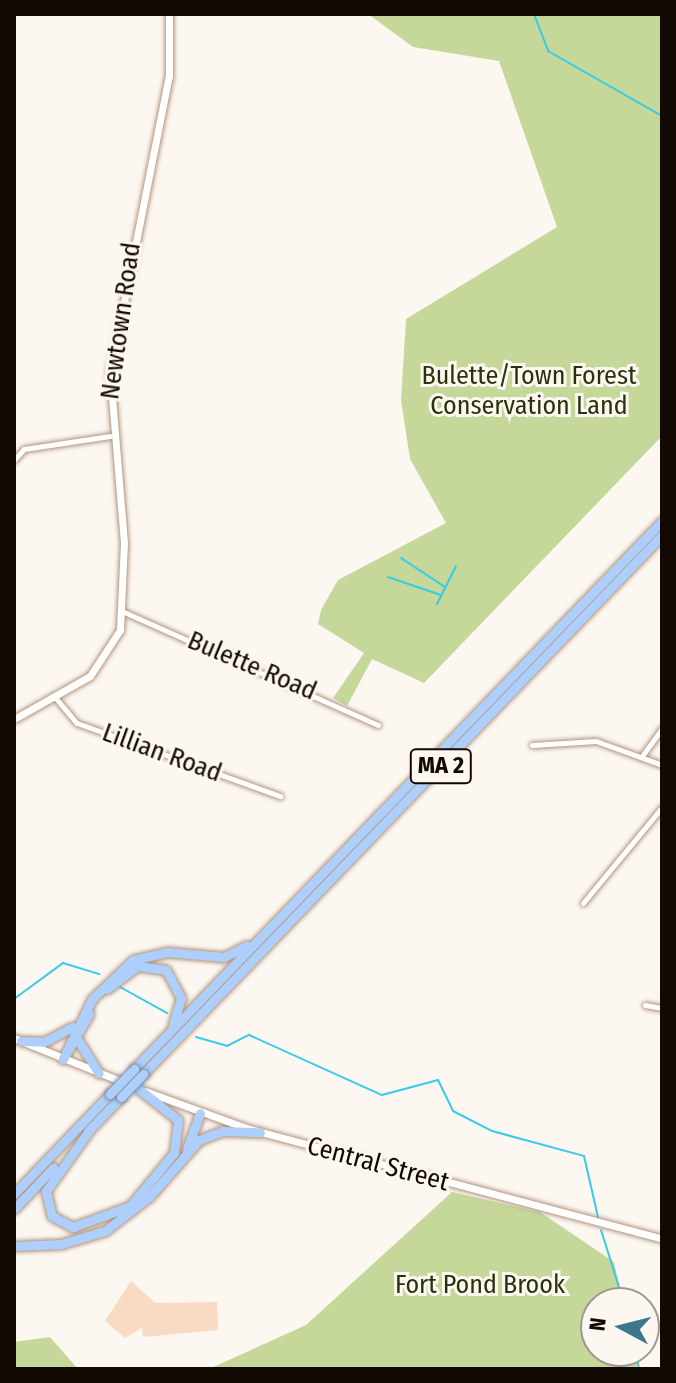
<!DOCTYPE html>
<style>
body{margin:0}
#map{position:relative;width:676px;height:1383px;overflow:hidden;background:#fdf7f2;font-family:"Fira Sans Condensed",sans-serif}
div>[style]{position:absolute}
.green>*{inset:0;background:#c5d89a}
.stream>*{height:2px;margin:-1px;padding:0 1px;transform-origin:1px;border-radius:1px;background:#37cbea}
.building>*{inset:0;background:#f8dbc2}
.roads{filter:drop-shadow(0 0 2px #b0957e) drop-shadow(0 0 2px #b0957e)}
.street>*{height:5px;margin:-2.5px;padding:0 2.5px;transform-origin:2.5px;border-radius:2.5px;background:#fff}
.secondary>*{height:7px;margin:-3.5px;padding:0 3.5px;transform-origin:3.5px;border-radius:3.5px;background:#fff}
.highway>*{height:9px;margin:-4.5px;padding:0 4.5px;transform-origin:4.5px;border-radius:4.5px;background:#aecffc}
.bridges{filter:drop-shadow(0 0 2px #788aa5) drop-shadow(0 0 2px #788aa5)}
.highway-bridge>*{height:9px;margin:-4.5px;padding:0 4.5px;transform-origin:4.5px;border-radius:4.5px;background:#aecffc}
span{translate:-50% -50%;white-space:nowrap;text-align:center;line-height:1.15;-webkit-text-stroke:6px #fdf7f2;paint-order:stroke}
.shield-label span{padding:2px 6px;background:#fdf7f2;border:2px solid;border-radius:6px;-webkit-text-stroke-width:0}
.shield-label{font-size:24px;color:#130903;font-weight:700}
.street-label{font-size:26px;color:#130903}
.park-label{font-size:26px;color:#29330a}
.frame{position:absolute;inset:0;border:16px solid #130903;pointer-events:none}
.north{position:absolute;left:580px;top:1287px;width:80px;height:80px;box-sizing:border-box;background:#fdf7f2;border:2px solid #9f9892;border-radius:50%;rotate:277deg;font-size:22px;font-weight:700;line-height:32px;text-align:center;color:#130903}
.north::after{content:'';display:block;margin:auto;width:28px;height:36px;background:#3b788e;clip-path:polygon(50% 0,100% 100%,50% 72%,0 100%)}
</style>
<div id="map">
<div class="green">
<div style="clip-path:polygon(368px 14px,662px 14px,662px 436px,424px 683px,372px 659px,347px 706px,333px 698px,364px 653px,318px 624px,321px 610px,338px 580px,446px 523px,410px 459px,401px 400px,406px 319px,557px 227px,499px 61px,413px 47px)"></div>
<div style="clip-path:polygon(452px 1192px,540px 1212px,614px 1262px,623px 1303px,596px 1303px,596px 1351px,634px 1351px,638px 1369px,209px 1369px,306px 1325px)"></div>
<div style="clip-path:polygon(50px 1337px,78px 1369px,14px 1369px,14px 1342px)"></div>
</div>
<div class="stream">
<div style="left:534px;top:14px;width:40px;rotate:69deg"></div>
<div style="left:548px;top:51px;width:131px;rotate:29.7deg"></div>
<div style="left:401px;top:558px;width:53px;rotate:33.4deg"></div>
<div style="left:388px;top:577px;width:56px;rotate:18.8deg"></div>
<div style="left:437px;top:604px;width:42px;rotate:-63.4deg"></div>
<div style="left:120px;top:987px;width:54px;rotate:29deg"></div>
<div style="left:14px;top:999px;width:61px;rotate:-36.3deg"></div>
<div style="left:63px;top:963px;width:38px;rotate:17deg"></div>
<div style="left:196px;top:1037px;width:32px;rotate:16deg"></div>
<div style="left:227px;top:1046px;width:25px;rotate:-27deg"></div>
<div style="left:249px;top:1035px;width:146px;rotate:24.3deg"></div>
<div style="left:382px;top:1095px;width:58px;rotate:-15deg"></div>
<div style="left:438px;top:1080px;width:34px;rotate:64deg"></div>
<div style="left:453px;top:1111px;width:44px;rotate:27.1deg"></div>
<div style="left:492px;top:1131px;width:95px;rotate:15.2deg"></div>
<div style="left:584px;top:1156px;width:63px;rotate:77.1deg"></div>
<div style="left:601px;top:1230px;width:77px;rotate:72.5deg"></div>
<div style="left:635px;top:1351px;width:18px;rotate:77deg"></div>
</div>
<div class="building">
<div style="clip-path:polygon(131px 1281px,155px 1303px,217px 1302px,218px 1330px,143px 1337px,142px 1328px,125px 1338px,105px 1321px)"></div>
</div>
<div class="roads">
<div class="street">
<div style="left:14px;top:460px;width:15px;rotate:-48deg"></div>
<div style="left:24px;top:449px;width:87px;rotate:-8.6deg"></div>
<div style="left:124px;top:612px;width:278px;rotate:24deg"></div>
<div style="left:54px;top:696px;width:35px;rotate:50deg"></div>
<div style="left:77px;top:723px;width:216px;rotate:19.8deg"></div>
<div style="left:532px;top:745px;width:64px;rotate:-3.6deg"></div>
<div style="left:596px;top:741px;width:70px;rotate:20deg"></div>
<div style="left:642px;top:756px;width:34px;rotate:-54deg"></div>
<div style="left:583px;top:903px;width:124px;rotate:-50.5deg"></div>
<div style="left:645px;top:1005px;width:17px;rotate:10deg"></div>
</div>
<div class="secondary">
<div style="left:14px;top:719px;width:87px;rotate:-29.5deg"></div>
<div style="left:90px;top:676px;width:55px;rotate:-56.9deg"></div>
<div style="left:120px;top:630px;width:87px;rotate:-87.4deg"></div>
<div style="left:124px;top:543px;width:171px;rotate:-94.7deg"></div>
<div style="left:110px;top:373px;width:303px;rotate:-78.8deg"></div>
<div style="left:169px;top:76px;width:62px;rotate:-90deg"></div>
<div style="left:14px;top:1038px;width:118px;rotate:22deg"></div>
<div style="left:145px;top:1091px;width:108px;rotate:20.1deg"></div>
<div style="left:246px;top:1128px;width:431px;rotate:14.9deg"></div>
</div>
<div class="highway">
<div style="left:107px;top:989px;width:39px;rotate:-37deg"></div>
<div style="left:138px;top:966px;width:28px;rotate:8deg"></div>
<div style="left:166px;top:970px;width:32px;rotate:62deg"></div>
<div style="left:181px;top:998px;width:28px;rotate:107deg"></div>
<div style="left:78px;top:1040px;width:39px;rotate:58deg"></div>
<div style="left:21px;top:1041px;width:23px;rotate:2deg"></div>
<div style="left:44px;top:1042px;width:32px;rotate:-28deg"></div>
<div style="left:63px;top:1059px;width:67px;rotate:-64.2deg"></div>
<div style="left:92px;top:999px;width:57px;rotate:-43.6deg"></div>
<div style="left:133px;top:960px;width:35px;rotate:-13deg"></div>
<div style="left:167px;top:952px;width:57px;rotate:5deg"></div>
<div style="left:224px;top:957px;width:25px;rotate:-27deg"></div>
<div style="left:63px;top:1059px;width:52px;rotate:-60deg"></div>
<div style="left:134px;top:1069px;width:761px;rotate:-46.06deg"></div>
<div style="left:143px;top:1074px;width:748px;rotate:-46.08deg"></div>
<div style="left:91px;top:1128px;width:77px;rotate:125.5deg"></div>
<div style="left:46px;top:1191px;width:26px;rotate:77deg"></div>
<div style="left:52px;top:1216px;width:24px;rotate:28deg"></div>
<div style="left:73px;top:1227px;width:61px;rotate:-20.2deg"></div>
<div style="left:130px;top:1206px;width:69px;rotate:-50.3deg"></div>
<div style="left:174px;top:1153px;width:33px;rotate:-83deg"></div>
<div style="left:178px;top:1120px;width:50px;rotate:-141.5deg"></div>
<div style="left:88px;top:1131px;width:47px;rotate:-45.9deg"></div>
<div style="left:187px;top:1149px;width:38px;rotate:-70deg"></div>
<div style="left:14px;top:1194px;width:139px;rotate:-46.2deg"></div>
<div style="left:14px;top:1209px;width:57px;rotate:-46.4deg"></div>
<div style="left:14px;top:1246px;width:47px;rotate:-2.4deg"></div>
<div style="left:61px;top:1244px;width:46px;rotate:-16.5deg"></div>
<div style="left:105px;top:1231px;width:57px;rotate:-37.9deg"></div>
<div style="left:150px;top:1196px;width:74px;rotate:-48.8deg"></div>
<div style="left:199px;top:1140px;width:25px;rotate:-21deg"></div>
<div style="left:222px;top:1131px;width:38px;rotate:2deg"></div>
</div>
</div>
<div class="bridges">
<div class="highway-bridge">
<div style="left:110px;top:1094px;width:35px;rotate:-46deg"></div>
<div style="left:121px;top:1097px;width:32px;rotate:-46deg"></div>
</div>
</div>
<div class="shield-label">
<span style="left:441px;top:766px">MA 2</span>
</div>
<div class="street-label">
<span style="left:121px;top:321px;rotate:-82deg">Newtown Road</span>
<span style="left:252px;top:666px;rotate:23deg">Bulette Road</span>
<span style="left:162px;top:753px;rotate:20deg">Lillian Road</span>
<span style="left:378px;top:1164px;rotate:15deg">Central Street</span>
</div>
<div class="park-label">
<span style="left:529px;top:391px">Bulette/Town Forest<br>Conservation Land</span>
<span style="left:480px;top:1285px">Fort Pond Brook</span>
</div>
<div class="frame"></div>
<div class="north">N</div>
</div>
